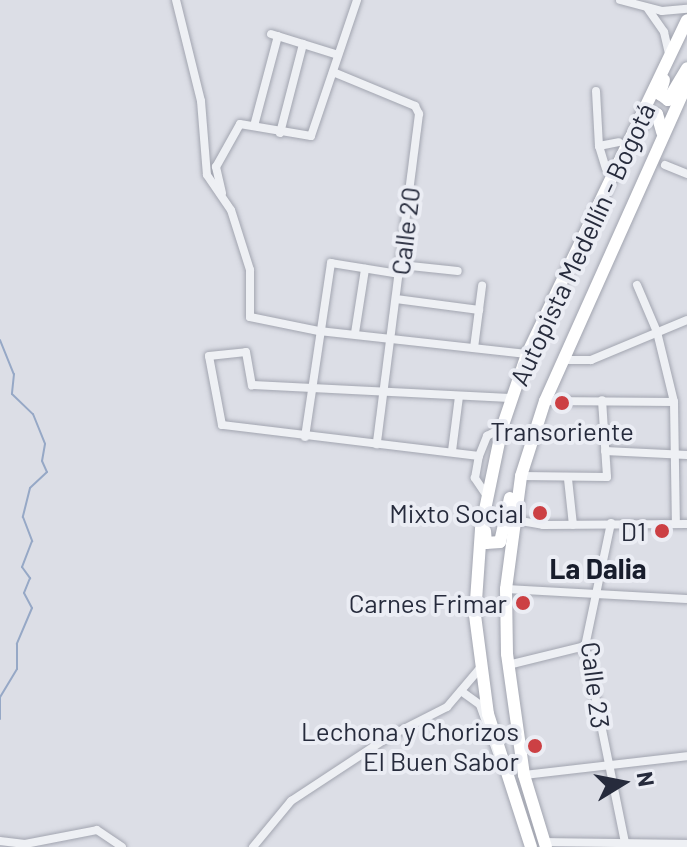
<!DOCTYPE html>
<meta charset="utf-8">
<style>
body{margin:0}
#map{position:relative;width:687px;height:847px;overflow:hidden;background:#dcdee6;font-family:Barlow,sans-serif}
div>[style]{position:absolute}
.stream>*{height:2px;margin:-1px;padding:0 1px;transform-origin:1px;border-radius:1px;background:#96a8c6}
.roads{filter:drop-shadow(0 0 2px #a2a5b0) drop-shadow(0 0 2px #a2a5b0)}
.minor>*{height:8px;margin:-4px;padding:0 4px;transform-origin:4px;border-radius:4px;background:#eef0f4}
.highway>*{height:12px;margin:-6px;padding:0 6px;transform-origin:6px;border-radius:6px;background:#fff}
.dots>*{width:22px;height:22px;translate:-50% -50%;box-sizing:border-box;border:4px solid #ebedf4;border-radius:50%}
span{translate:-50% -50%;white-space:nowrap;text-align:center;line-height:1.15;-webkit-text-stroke:8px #ebedf4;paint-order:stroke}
.street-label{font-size:26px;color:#262b3c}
.poi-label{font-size:26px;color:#262b3c}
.right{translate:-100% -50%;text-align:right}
.neighbourhood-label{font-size:28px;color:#181d2c;font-weight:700}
.north{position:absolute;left:583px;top:743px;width:80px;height:80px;-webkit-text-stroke:6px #ebedf4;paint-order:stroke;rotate:80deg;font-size:22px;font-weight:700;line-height:32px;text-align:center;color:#262b3c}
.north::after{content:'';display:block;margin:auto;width:28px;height:36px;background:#262b3c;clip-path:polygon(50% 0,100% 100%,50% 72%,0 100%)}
</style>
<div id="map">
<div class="stream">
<div style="left:0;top:340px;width:37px;rotate:68deg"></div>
<div style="left:14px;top:374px;width:20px;rotate:96deg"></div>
<div style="left:12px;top:394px;width:29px;rotate:44deg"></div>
<div style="left:33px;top:414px;width:32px;rotate:68deg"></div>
<div style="left:45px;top:444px;width:17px;rotate:100deg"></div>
<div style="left:42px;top:461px;width:12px;rotate:66deg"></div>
<div style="left:47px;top:472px;width:23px;rotate:137deg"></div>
<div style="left:30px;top:488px;width:30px;rotate:104deg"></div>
<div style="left:23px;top:517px;width:26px;rotate:69deg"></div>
<div style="left:32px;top:541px;width:28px;rotate:111deg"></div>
<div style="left:22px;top:567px;width:14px;rotate:54deg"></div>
<div style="left:30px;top:578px;width:16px;rotate:112deg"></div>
<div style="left:24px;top:593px;width:17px;rotate:62deg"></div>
<div style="left:32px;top:608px;width:39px;rotate:113deg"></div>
<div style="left:17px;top:644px;width:25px;rotate:90deg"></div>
<div style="left:17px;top:669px;width:33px;rotate:121deg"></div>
<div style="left:0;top:697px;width:22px;rotate:90deg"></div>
</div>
<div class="roads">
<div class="minor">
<div style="left:176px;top:0;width:104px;rotate:76.1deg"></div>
<div style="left:201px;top:101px;width:74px;rotate:85.4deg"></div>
<div style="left:207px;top:175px;width:42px;rotate:55.6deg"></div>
<div style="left:231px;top:210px;width:63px;rotate:72.4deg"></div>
<div style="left:250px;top:270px;width:47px;rotate:90deg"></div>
<div style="left:250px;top:317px;width:70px;rotate:11.5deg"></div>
<div style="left:319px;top:331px;width:209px;rotate:6.3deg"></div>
<div style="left:620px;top:0;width:43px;rotate:14.7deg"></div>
<div style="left:662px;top:11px;width:25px;rotate:-5deg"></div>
<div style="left:648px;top:9px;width:28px;rotate:55deg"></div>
<div style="left:664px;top:32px;width:22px;rotate:77deg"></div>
<div style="left:271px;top:34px;width:70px;rotate:17.4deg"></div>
<div style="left:333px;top:72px;width:89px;rotate:22.5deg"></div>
<div style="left:415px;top:106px;width:9px;rotate:63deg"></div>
<div style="left:419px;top:114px;width:333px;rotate:97.3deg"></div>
<div style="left:596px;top:91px;width:55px;rotate:86.9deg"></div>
<div style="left:599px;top:146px;width:20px;rotate:-11deg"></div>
<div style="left:254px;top:126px;width:93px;rotate:-75.1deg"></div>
<div style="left:280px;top:133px;width:92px;rotate:-75.5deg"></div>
<div style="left:599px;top:146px;width:24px;rotate:73deg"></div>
<div style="left:665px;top:165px;width:24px;rotate:22deg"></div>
<div style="left:222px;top:193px;width:27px;rotate:-103deg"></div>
<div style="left:216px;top:167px;width:49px;rotate:-60.8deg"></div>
<div style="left:240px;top:124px;width:72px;rotate:9.6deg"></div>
<div style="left:311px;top:136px;width:144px;rotate:-71.3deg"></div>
<div style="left:401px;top:265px;width:57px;rotate:6deg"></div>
<div style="left:637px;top:285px;width:51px;rotate:66.9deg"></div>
<div style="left:657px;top:332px;width:72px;rotate:76.3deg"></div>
<div style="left:674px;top:402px;width:121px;rotate:89.1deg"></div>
<div style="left:396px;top:299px;width:84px;rotate:7.5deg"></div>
<div style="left:355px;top:333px;width:65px;rotate:-81.1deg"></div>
<div style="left:474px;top:348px;width:63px;rotate:-82.6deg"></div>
<div style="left:563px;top:360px;width:28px"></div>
<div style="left:591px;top:360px;width:104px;rotate:-22.6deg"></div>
<div style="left:545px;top:401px;width:129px;rotate:0.4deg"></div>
<div style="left:305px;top:437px;width:176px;rotate:-81.5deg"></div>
<div style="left:331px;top:263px;width:69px;rotate:9.2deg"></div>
<div style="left:452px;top:451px;width:55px;rotate:-82.7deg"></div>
<div style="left:605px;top:451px;width:82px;rotate:2.8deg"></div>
<div style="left:479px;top:456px;width:259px;rotate:-173.1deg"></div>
<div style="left:222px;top:425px;width:70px;rotate:-100.7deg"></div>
<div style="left:209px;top:356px;width:37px;rotate:-6deg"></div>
<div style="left:246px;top:352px;width:34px;rotate:80deg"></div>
<div style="left:252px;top:385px;width:259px;rotate:2.9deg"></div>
<div style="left:521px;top:476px;width:86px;rotate:0.7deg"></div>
<div style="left:607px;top:477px;width:77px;rotate:-93.7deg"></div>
<div style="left:568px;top:479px;width:46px;rotate:83.8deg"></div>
<div style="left:487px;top:496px;width:22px;rotate:-124deg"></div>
<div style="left:475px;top:478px;width:22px;rotate:-80deg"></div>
<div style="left:479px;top:456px;width:22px;rotate:-68deg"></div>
<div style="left:487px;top:436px;width:17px;rotate:-28deg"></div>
<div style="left:515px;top:520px;width:28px;rotate:10deg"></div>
<div style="left:543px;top:525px;width:144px;rotate:-0.4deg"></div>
<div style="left:611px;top:523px;width:126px;rotate:101.9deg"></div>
<div style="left:585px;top:646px;width:205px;rotate:78.5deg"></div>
<div style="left:506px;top:589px;width:181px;rotate:3.2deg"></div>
<div style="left:508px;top:665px;width:79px;rotate:-13.9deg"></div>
<div style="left:461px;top:691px;width:24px;rotate:36deg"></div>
<div style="left:480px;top:705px;width:63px;rotate:70.4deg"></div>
<div style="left:524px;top:775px;width:164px;rotate:-6.6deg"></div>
<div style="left:0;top:841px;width:25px;rotate:7deg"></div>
<div style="left:25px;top:844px;width:73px;rotate:-11deg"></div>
<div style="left:97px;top:830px;width:30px;rotate:34deg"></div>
<div style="left:545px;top:842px;width:142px;rotate:0.8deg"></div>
<div style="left:253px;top:847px;width:60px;rotate:-50.4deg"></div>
<div style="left:291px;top:801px;width:118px;rotate:-33.3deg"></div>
<div style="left:390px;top:736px;width:64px;rotate:-27deg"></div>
<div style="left:447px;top:707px;width:52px;rotate:-49.6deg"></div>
</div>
<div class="highway">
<div style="left:664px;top:80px;width:15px;rotate:106deg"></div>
<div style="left:660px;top:94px;width:10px;rotate:37deg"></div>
<div style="left:668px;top:100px;width:37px;rotate:-59deg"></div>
<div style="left:642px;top:126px;width:12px;rotate:-55deg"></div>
<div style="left:649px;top:116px;width:8px;rotate:-14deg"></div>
<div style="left:657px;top:114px;width:19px;rotate:74deg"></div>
<div style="left:485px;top:531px;width:12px;rotate:85deg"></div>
<div style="left:486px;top:543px;width:14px;rotate:-4deg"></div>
<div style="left:500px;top:542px;width:45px;rotate:-77.2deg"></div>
<div style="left:531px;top:847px;width:140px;rotate:-107.9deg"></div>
<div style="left:488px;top:714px;width:100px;rotate:-97.5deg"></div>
<div style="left:475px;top:615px;width:86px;rotate:-86deg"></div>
<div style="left:481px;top:529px;width:103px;rotate:-78.3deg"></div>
<div style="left:502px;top:428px;width:78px;rotate:-71.3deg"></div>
<div style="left:527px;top:354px;width:370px;rotate:-64.4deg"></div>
<div style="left:546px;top:847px;width:75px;rotate:-107deg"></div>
<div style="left:524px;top:775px;width:122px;rotate:-98deg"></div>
<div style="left:507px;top:654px;width:65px;rotate:-90.9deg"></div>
<div style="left:506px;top:589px;width:114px;rotate:-82.4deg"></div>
<div style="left:521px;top:476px;width:79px;rotate:-72.3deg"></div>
<div style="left:545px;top:401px;width:348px;rotate:-65.9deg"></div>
</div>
</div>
<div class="dots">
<div style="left:562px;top:403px;background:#cc4044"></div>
<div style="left:540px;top:513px;background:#cc4044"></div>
<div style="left:662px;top:531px;background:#cc4044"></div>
<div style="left:523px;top:603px;background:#cc4044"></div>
<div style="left:535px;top:746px;background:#cc4044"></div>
</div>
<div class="street-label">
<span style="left:405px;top:231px;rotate:-83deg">Calle 20</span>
<span style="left:582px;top:244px;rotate:-65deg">Autopista Medellín - Bogotá</span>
<span style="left:596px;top:685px;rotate:83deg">Calle 23</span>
</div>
<div class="poi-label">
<span style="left:562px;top:431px">Transoriente</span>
<span class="right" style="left:524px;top:513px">Mixto Social</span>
<span class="right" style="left:646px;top:531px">D1</span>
<span class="right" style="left:507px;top:603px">Carnes Frimar</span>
<span class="right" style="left:519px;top:746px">Lechona y Chorizos<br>El Buen Sabor</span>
</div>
<div class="neighbourhood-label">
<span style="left:598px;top:568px">La Dalia</span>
</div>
<div class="north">N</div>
</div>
